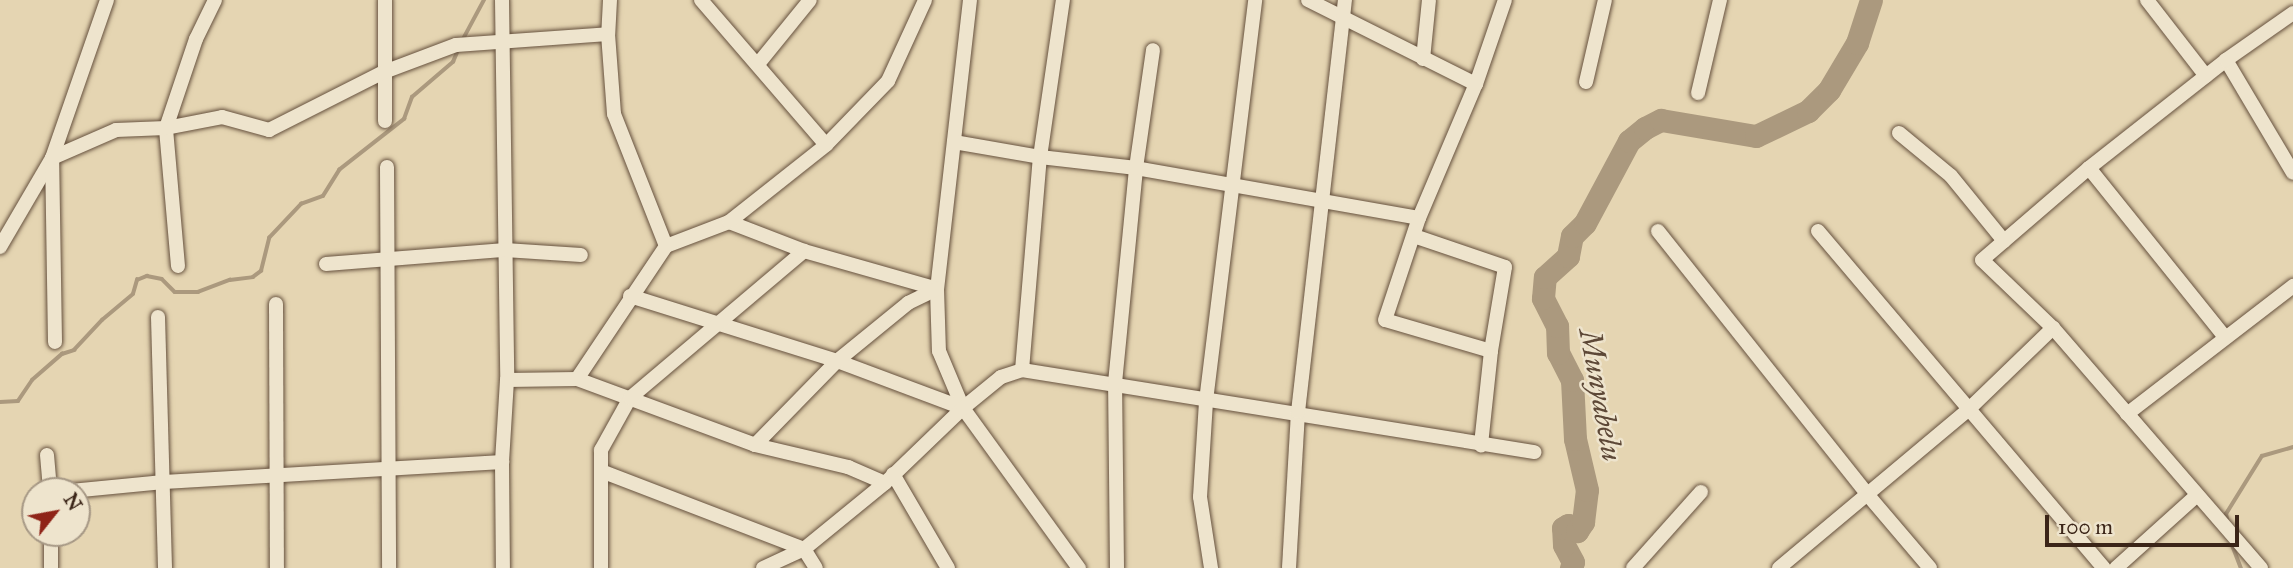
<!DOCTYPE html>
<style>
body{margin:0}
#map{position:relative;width:2293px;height:568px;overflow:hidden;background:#e5d5b2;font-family:"IM FELL Great Primer",serif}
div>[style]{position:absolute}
.stream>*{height:3.5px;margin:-1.75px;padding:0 1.75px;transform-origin:1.75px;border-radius:1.75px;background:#ab997e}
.river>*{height:23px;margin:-11.5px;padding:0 11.5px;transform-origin:11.5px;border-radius:11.5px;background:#ab997e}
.roads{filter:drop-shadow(0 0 2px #66513e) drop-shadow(0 0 2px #66513e)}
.minor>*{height:14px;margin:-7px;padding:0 7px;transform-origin:7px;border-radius:7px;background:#eee4cd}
span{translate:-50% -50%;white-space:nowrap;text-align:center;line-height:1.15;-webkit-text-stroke:5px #eee4cd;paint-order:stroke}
.water-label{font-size:30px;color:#5d4837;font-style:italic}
.north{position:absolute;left:21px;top:477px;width:70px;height:70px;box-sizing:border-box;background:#eee4cd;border:2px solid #a69885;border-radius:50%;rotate:59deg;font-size:19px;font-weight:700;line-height:28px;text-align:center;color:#3b2518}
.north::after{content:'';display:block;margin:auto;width:24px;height:32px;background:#8f2418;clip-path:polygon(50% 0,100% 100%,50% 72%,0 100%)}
.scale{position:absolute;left:2045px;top:515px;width:194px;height:32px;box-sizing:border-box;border:4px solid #3b2518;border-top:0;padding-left:9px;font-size:21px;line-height:24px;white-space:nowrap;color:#3b2518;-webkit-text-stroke:5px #eee4cd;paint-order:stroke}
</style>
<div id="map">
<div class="stream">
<div style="left:462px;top:41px;width:47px;rotate:-61.8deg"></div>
<div style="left:0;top:402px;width:18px;rotate:-3deg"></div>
<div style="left:18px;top:401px;width:25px;rotate:-56deg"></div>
<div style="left:32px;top:380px;width:40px;rotate:-41deg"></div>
<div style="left:62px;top:354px;width:13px;rotate:-18deg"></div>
<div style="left:74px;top:350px;width:41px;rotate:-47deg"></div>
<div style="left:102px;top:320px;width:40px;rotate:-40deg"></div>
<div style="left:133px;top:294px;width:15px;rotate:-74deg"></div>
<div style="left:137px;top:280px;width:11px;rotate:-22deg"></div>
<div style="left:147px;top:276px;width:15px;rotate:11deg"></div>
<div style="left:162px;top:279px;width:18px;rotate:45deg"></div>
<div style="left:175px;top:292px;width:23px"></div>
<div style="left:198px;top:292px;width:34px;rotate:-21deg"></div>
<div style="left:230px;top:280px;width:23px;rotate:-7deg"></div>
<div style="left:253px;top:277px;width:10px;rotate:-37deg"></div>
<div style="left:261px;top:271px;width:34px;rotate:-76deg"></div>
<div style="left:269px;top:238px;width:47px;rotate:-46.7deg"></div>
<div style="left:301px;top:204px;width:23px;rotate:-20deg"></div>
<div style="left:323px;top:196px;width:31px;rotate:-58deg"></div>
<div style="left:339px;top:170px;width:83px;rotate:-38.1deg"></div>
<div style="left:404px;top:119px;width:23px;rotate:-70deg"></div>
<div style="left:412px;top:97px;width:54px;rotate:-40.5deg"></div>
<div style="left:453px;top:62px;width:15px;rotate:-67deg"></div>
<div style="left:2227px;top:519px;width:5px;rotate:-101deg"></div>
<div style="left:2226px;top:514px;width:68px;rotate:-58.2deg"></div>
<div style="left:2262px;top:456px;width:32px;rotate:-16deg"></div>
<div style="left:2232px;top:544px;width:26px;rotate:69deg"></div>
</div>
<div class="river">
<div style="left:1571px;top:568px;width:6px;rotate:-72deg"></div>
<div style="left:1573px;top:562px;width:19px;rotate:-118deg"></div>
<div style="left:1564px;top:545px;width:17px;rotate:-93deg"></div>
<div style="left:1563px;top:528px;width:6px;rotate:-31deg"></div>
<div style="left:1568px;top:525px;width:11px;rotate:34deg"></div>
<div style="left:1577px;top:531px;width:11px;rotate:-56deg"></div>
<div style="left:1583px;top:522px;width:32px;rotate:-83deg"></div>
<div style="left:1587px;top:490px;width:52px;rotate:-103.2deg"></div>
<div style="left:1575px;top:439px;width:59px;rotate:-92.9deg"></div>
<div style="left:1572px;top:380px;width:30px;rotate:-117deg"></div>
<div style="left:1558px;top:353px;width:27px;rotate:-92deg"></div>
<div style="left:1557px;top:326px;width:31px;rotate:-117deg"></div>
<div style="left:1543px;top:298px;width:21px;rotate:-85deg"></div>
<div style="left:1545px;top:277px;width:31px;rotate:-42deg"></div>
<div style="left:1568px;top:256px;width:20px;rotate:-79deg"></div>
<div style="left:1572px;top:236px;width:18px;rotate:-45deg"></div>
<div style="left:1585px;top:223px;width:93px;rotate:-61.8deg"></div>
<div style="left:1629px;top:141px;width:21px;rotate:-39deg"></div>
<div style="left:1645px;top:128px;width:18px;rotate:-27deg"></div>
<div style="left:1661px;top:120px;width:96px;rotate:9.6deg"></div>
<div style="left:1756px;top:136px;width:58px;rotate:-25.7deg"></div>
<div style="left:1808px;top:111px;width:30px;rotate:-45deg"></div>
<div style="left:1829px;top:90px;width:55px;rotate:-59.2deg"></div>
<div style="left:1857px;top:43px;width:45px;rotate:-72deg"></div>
</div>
<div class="roads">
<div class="minor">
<div style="left:385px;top:0;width:121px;rotate:90deg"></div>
<div style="left:502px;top:0;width:380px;rotate:89.2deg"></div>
<div style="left:507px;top:380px;width:82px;rotate:93.5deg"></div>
<div style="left:502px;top:462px;width:106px;rotate:89.5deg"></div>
<div style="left:610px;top:0;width:34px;rotate:93deg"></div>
<div style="left:608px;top:34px;width:80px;rotate:85.7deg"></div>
<div style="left:614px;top:114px;width:142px;rotate:68.5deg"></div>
<div style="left:701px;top:0;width:191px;rotate:49.2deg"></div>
<div style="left:970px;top:0;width:291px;rotate:96.5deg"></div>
<div style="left:937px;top:289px;width:62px;rotate:88.2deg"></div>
<div style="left:939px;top:351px;width:62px;rotate:67.2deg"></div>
<div style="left:963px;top:408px;width:198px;rotate:54.1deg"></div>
<div style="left:1308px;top:0;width:188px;rotate:26.6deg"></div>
<div style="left:2147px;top:0;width:96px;rotate:52.2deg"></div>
<div style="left:1423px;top:59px;width:59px;rotate:-84.2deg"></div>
<div style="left:2226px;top:60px;width:131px;rotate:59.3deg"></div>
<div style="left:758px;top:64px;width:82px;rotate:-50.9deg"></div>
<div style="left:1586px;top:82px;width:84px;rotate:-77deg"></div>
<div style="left:1698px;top:93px;width:96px;rotate:-76.7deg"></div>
<div style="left:1899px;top:133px;width:67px;rotate:39.6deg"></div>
<div style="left:1951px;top:176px;width:84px;rotate:50.8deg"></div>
<div style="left:954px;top:142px;width:87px;rotate:9.9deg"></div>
<div style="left:1040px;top:157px;width:97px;rotate:6.5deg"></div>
<div style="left:1136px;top:168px;width:287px;rotate:10deg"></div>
<div style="left:387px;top:167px;width:401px;rotate:89.7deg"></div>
<div style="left:2089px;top:168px;width:217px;rotate:51.2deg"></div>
<div style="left:729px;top:222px;width:80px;rotate:21.1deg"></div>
<div style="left:804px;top:251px;width:138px;rotate:15.9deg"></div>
<div style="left:1658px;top:231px;width:336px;rotate:51.5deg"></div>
<div style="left:1867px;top:494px;width:97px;rotate:49.6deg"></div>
<div style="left:1818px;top:231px;width:442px;rotate:49.7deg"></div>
<div style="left:1414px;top:236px;width:96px;rotate:18.8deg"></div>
<div style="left:1505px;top:267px;width:85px;rotate:99.5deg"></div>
<div style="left:1491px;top:351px;width:95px;rotate:96.1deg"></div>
<div style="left:0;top:247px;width:103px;rotate:-59.7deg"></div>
<div style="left:52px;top:158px;width:167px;rotate:-70.8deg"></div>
<div style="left:326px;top:264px;width:180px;rotate:-4.5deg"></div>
<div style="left:505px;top:250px;width:76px;rotate:3.8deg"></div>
<div style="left:178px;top:266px;width:139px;rotate:-95deg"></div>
<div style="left:166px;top:128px;width:94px;rotate:-71.4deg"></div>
<div style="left:196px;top:39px;width:43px;rotate:-64deg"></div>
<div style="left:630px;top:296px;width:217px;rotate:17.4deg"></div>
<div style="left:837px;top:361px;width:134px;rotate:20.5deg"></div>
<div style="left:276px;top:304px;width:264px;rotate:89.8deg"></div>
<div style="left:158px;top:317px;width:251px;rotate:88.4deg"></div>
<div style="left:55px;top:342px;width:184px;rotate:-90.9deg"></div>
<div style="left:52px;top:158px;width:70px;rotate:-23.6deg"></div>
<div style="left:116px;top:130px;width:50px;rotate:-2.3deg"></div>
<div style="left:166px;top:128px;width:57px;rotate:-11.1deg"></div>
<div style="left:222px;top:117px;width:49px;rotate:15.5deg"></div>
<div style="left:269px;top:130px;width:129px;rotate:-26.8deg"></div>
<div style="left:384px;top:72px;width:77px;rotate:-20.6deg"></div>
<div style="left:456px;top:45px;width:152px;rotate:-4.1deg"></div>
<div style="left:1491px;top:351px;width:110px;rotate:-163.7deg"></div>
<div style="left:1385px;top:320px;width:108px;rotate:-71.6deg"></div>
<div style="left:1419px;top:218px;width:146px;rotate:-67deg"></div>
<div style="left:1476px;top:84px;width:89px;rotate:-71deg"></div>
<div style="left:1022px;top:370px;width:214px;rotate:-85.2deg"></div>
<div style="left:1040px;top:157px;width:159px;rotate:-81.7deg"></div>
<div style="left:577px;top:379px;width:160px;rotate:-56.2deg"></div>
<div style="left:666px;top:246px;width:67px;rotate:-20.9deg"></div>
<div style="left:729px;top:222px;width:124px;rotate:-38.4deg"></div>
<div style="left:826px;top:145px;width:89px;rotate:-45.9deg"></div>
<div style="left:888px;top:81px;width:89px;rotate:-65.4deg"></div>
<div style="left:507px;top:380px;width:70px;rotate:-0.8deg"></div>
<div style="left:577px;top:379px;width:190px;rotate:20.3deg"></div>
<div style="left:755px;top:445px;width:96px;rotate:13.3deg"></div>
<div style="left:848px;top:467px;width:40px;rotate:23.4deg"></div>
<div style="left:2127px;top:414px;width:210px;rotate:-37.6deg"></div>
<div style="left:755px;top:445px;width:117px;rotate:-45.7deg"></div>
<div style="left:837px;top:361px;width:92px;rotate:-39.2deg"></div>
<div style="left:908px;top:303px;width:32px;rotate:-26deg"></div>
<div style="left:47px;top:455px;width:36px;rotate:85deg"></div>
<div style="left:601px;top:471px;width:217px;rotate:21deg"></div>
<div style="left:804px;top:549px;width:22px;rotate:58deg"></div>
<div style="left:893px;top:474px;width:109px;rotate:59.7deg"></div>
<div style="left:71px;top:491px;width:93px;rotate:-5.5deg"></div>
<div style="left:164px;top:482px;width:339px;rotate:-3.4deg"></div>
<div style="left:51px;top:533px;width:35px;rotate:90deg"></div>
<div style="left:601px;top:568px;width:118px;rotate:-90deg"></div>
<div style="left:601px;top:450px;width:60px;rotate:-60.9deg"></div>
<div style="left:630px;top:398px;width:228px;rotate:-40.2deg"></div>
<div style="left:763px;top:568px;width:45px;rotate:-24.9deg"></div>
<div style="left:804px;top:549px;width:104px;rotate:-39.2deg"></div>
<div style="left:885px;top:483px;width:108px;rotate:-43.9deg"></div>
<div style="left:963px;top:408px;width:49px;rotate:-39.2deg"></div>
<div style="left:1001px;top:377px;width:22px;rotate:-18deg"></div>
<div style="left:1022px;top:370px;width:519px;rotate:9.1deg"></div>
<div style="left:1117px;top:568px;width:185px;rotate:-90.6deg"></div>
<div style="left:1115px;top:383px;width:216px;rotate:-84.4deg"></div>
<div style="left:1136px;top:168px;width:119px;rotate:-81.8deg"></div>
<div style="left:1211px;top:568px;width:72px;rotate:-98.8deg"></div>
<div style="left:1200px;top:497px;width:96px;rotate:-86.4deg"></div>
<div style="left:1206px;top:401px;width:404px;rotate:-83deg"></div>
<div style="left:1289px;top:568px;width:156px;rotate:-86.7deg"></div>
<div style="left:1298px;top:412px;width:415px;rotate:-83.5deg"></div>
<div style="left:1633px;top:568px;width:102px;rotate:-48.2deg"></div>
<div style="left:1779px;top:568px;width:248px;rotate:-39.9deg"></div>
<div style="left:1969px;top:409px;width:117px;rotate:-44deg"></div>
<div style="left:2116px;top:568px;width:108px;rotate:-42deg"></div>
<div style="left:2261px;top:568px;width:318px;rotate:-130.9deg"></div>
<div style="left:2053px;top:328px;width:98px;rotate:-136.2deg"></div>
<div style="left:1982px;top:260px;width:141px;rotate:-40.7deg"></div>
<div style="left:2089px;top:168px;width:174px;rotate:-38.2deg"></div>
<div style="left:2226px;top:60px;width:82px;rotate:-35deg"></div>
</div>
</div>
<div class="water-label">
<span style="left:1601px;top:395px;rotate:80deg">Munyabelu</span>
</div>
<div class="north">N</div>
<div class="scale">100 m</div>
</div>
